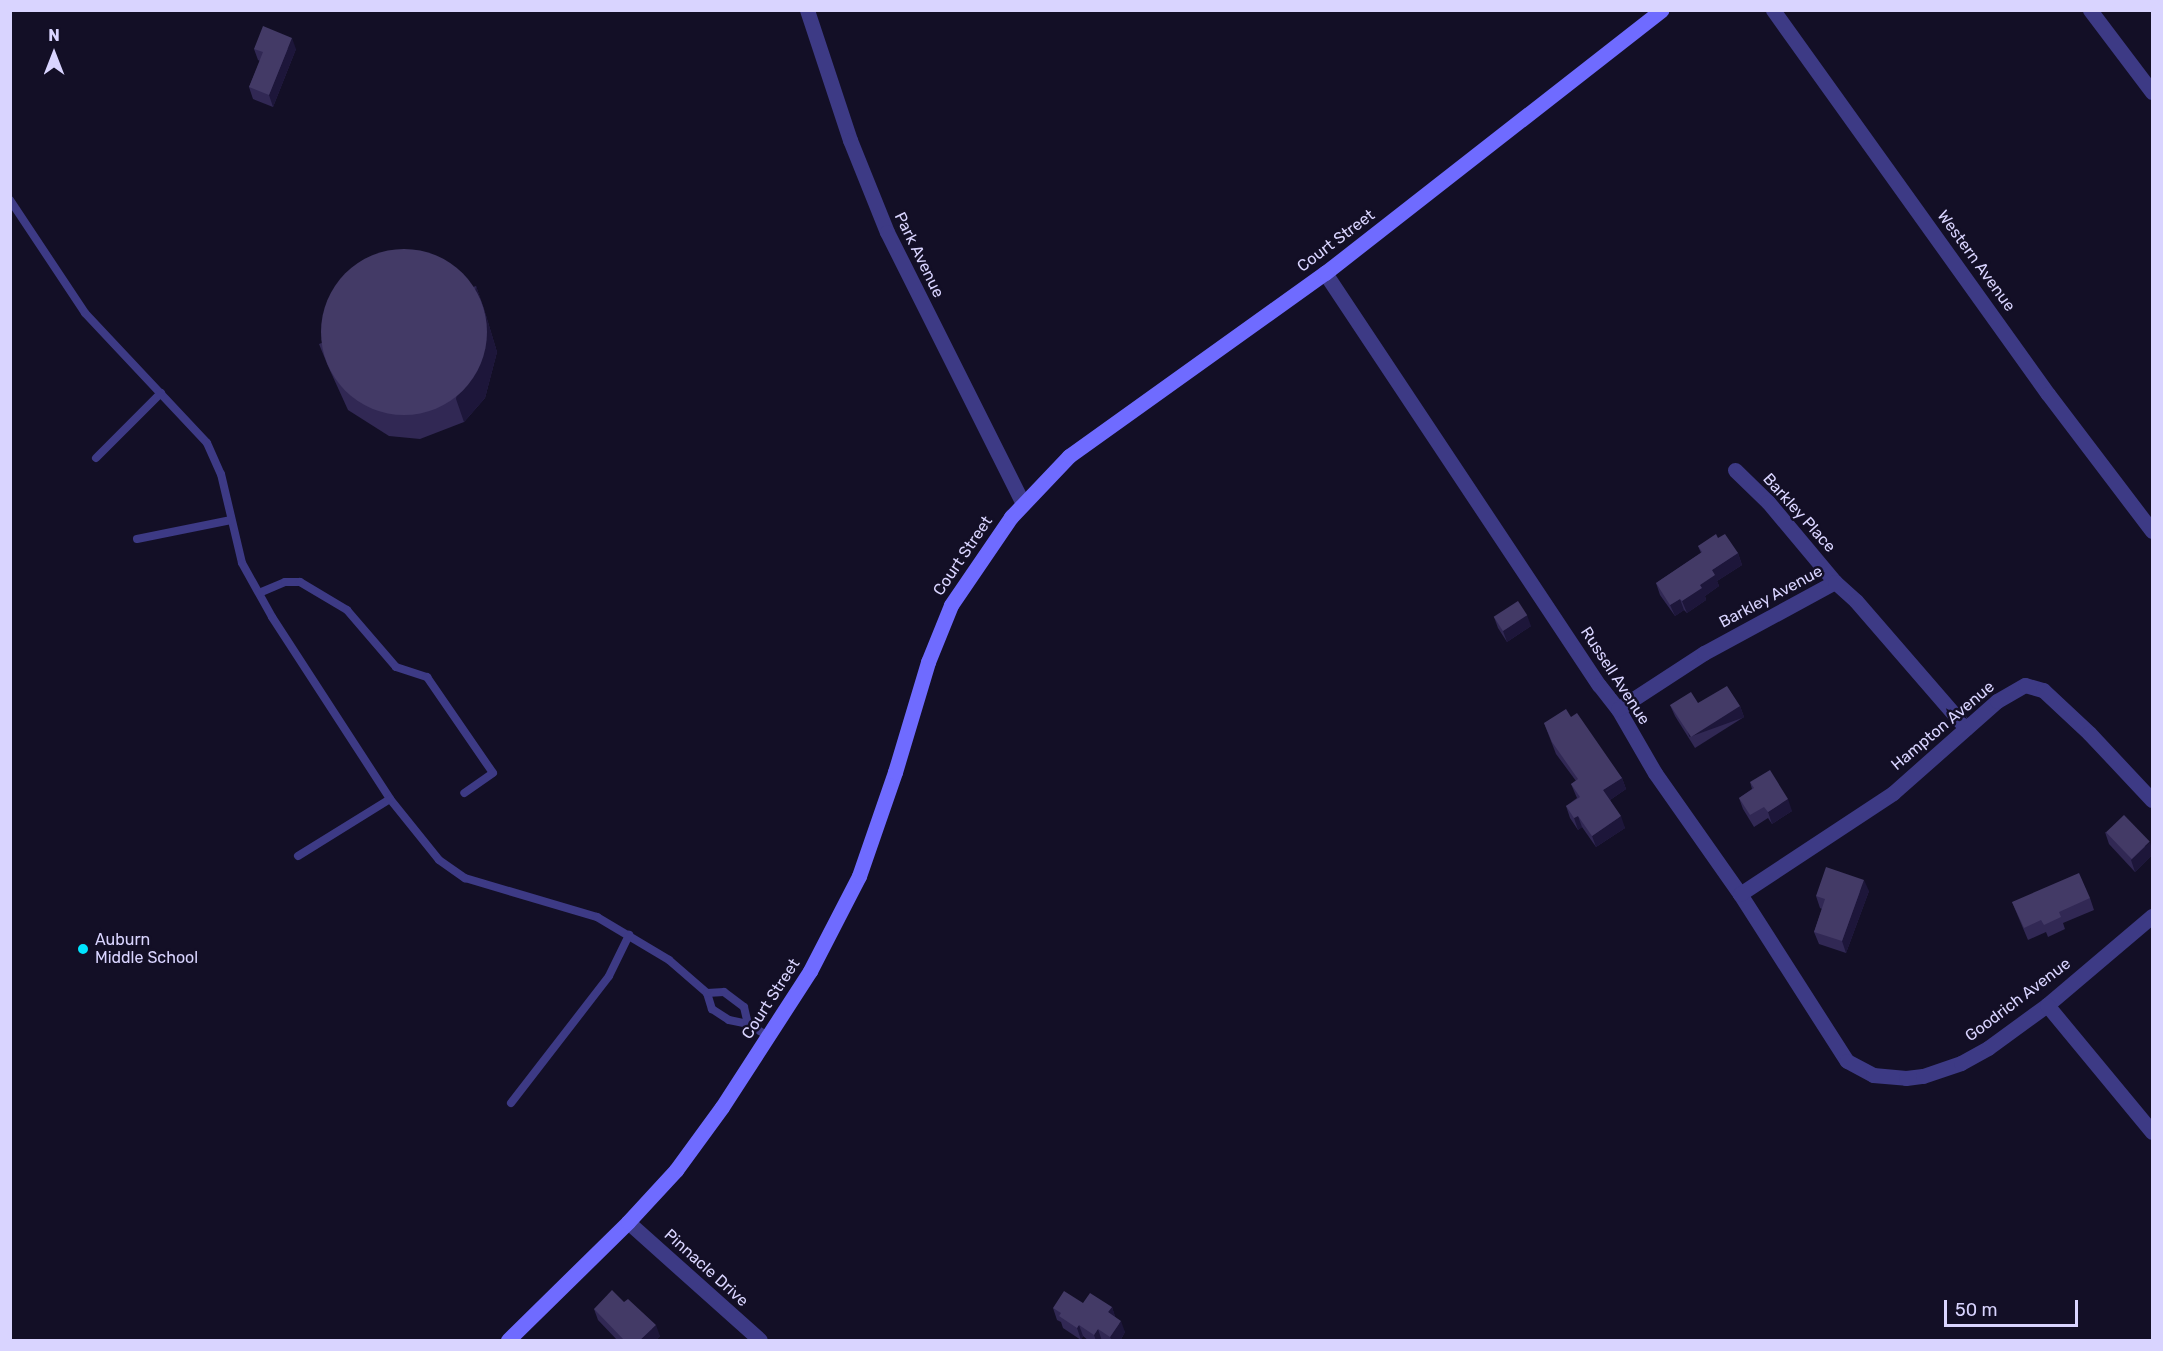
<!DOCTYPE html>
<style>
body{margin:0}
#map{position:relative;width:2163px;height:1351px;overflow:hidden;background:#130f26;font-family:Rubik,sans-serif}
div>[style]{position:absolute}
.service>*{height:8px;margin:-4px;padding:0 4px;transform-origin:4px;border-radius:4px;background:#3d3a85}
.minor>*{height:15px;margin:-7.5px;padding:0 7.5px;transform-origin:7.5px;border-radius:7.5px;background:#3d3a85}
.tertiary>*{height:15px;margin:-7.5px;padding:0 7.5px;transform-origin:7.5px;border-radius:7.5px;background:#3d3a85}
.secondary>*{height:15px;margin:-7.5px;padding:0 7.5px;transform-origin:7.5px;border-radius:7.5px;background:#6f6bff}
.wall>*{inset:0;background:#312854}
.shaded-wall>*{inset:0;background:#1d163a;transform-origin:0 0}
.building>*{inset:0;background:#433a66;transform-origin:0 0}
.round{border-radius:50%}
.dots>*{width:16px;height:16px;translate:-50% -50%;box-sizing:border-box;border:3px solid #130f26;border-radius:50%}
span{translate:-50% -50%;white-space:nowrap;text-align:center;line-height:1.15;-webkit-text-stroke:5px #130f26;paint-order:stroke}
.street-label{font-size:16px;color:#d9d4ff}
.poi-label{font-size:16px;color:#d9d4ff}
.left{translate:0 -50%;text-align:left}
.frame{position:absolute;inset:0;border:12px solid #d9d4ff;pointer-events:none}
.north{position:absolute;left:24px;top:24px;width:60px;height:60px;-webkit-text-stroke:4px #130f26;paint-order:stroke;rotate:0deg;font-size:16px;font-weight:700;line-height:24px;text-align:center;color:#d9d4ff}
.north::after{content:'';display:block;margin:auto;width:21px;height:27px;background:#d9d4ff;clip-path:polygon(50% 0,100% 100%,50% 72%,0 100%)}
.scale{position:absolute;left:1944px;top:1300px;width:134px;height:27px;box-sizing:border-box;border:3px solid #d9d4ff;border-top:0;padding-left:8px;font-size:18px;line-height:21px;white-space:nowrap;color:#d9d4ff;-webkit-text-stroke:4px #130f26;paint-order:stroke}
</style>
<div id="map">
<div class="service">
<div style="left:10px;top:200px;width:136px;rotate:56.4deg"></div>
<div style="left:85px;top:313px;width:178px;rotate:46.8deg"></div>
<div style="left:207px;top:443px;width:34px;rotate:66deg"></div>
<div style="left:221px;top:474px;width:91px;rotate:76.7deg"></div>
<div style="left:242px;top:563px;width:62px;rotate:60.9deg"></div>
<div style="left:272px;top:617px;width:217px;rotate:57deg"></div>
<div style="left:390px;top:799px;width:78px;rotate:51.2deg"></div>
<div style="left:439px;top:860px;width:32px;rotate:35deg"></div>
<div style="left:465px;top:878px;width:138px;rotate:16.5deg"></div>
<div style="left:597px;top:917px;width:84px;rotate:30.8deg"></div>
<div style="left:669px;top:960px;width:50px;rotate:41deg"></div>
<div style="left:707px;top:993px;width:17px;rotate:73deg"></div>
<div style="left:712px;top:1009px;width:20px;rotate:33deg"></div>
<div style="left:729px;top:1020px;width:19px;rotate:12deg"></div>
<div style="left:748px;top:1024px;width:23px;rotate:31deg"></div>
<div style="left:96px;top:458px;width:92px;rotate:-45deg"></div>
<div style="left:137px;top:539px;width:96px;rotate:-11.4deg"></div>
<div style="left:259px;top:593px;width:28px;rotate:-23deg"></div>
<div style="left:285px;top:582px;width:15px"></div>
<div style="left:300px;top:582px;width:55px;rotate:30.8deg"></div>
<div style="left:347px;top:610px;width:75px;rotate:49.3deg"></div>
<div style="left:396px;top:667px;width:33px;rotate:18deg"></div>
<div style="left:427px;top:677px;width:116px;rotate:55.5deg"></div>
<div style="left:493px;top:773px;width:35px;rotate:145deg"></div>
<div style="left:298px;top:856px;width:108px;rotate:-31.8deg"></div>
<div style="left:707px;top:993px;width:17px;rotate:-3deg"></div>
<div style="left:724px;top:992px;width:25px;rotate:37deg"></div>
<div style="left:744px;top:1007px;width:17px;rotate:77deg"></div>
<div style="left:511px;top:1103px;width:160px;rotate:-52.3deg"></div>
<div style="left:609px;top:976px;width:46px;rotate:-64deg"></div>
</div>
<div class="minor">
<div style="left:2090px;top:10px;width:103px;rotate:52.9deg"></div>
<div style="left:1325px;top:273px;width:495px;rotate:56.4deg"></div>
<div style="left:1599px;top:685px;width:31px;rotate:52deg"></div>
<div style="left:1618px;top:709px;width:74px;rotate:60deg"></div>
<div style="left:1655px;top:773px;width:148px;rotate:54.9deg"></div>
<div style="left:1740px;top:894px;width:198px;rotate:57.4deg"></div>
<div style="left:1847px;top:1061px;width:30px;rotate:28deg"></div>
<div style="left:1873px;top:1075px;width:33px;rotate:5deg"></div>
<div style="left:1906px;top:1078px;width:17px;rotate:-7deg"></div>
<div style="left:1923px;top:1076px;width:40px;rotate:-18.9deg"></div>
<div style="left:1961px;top:1063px;width:31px;rotate:-29deg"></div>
<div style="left:1988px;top:1048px;width:73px;rotate:-36.1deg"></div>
<div style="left:2047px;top:1005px;width:138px;rotate:-40.3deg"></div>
<div style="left:1735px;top:470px;width:46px;rotate:44.1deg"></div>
<div style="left:1768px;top:502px;width:104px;rotate:50.1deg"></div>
<div style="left:1618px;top:709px;width:103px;rotate:-33.1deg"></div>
<div style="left:1704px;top:653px;width:149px;rotate:-28.5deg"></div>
<div style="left:1835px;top:582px;width:28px;rotate:42deg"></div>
<div style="left:1856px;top:601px;width:168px;rotate:49.1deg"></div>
<div style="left:1740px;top:894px;width:183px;rotate:-33.4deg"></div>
<div style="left:1893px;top:793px;width:139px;rotate:-41.5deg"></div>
<div style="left:1997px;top:701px;width:32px;rotate:-30deg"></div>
<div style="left:2025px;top:685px;width:19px;rotate:16deg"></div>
<div style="left:2043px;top:690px;width:63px;rotate:43.1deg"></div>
<div style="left:2089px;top:733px;width:92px;rotate:46.8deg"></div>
<div style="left:2047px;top:1005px;width:165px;rotate:50.4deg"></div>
<div style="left:628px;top:1222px;width:177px;rotate:41.8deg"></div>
</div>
<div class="tertiary">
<div style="left:807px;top:10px;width:137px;rotate:71.7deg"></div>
<div style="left:850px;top:140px;width:99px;rotate:68.1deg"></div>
<div style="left:887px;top:232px;width:304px;rotate:63.4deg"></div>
<div style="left:1773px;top:10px;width:472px;rotate:54.4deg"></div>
<div style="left:2048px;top:394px;width:172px;rotate:52.8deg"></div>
</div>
<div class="secondary">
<div style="left:508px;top:1340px;width:168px;rotate:-44.5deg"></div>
<div style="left:628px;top:1222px;width:71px;rotate:-47.3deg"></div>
<div style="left:676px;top:1170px;width:78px;rotate:-53.9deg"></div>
<div style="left:722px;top:1107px;width:162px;rotate:-57.1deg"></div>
<div style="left:810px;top:971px;width:107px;rotate:-62.7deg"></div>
<div style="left:859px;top:876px;width:110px;rotate:-70.9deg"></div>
<div style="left:895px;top:772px;width:115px;rotate:-73.3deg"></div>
<div style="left:928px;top:662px;width:61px;rotate:-68deg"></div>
<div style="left:951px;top:605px;width:107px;rotate:-55.7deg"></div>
<div style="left:1011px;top:517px;width:84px;rotate:-46.4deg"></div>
<div style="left:1069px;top:456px;width:315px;rotate:-35.6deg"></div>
<div style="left:1325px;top:273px;width:427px;rotate:-38deg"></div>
</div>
<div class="wall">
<div style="clip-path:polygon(254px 49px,296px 49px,273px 107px,253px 99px,249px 87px,260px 61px,258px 60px)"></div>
<div style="clip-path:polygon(476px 286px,484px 309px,497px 352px,485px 398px,464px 422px,420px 439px,389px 436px,348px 410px,328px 366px,319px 344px)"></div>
<div style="clip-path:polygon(1718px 538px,1738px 553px,1742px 565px,1717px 581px,1719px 586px,1705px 596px,1706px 600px,1687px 613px,1684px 610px,1675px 616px,1660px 595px,1656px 583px,1701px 553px,1698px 546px)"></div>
<div style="clip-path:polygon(1494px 617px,1531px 626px,1507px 642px,1498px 628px)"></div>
<div style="clip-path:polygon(1698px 703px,1740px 706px,1744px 717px,1695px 748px,1675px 716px,1670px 705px)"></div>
<div style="clip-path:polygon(1571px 717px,1622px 778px,1626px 789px,1610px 800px,1625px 828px,1596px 847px,1582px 827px,1578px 830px,1570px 818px,1566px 806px,1577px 798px,1571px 784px,1576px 781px,1556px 754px,1544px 723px)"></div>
<div style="clip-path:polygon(1750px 782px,1792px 811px,1772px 824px,1768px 818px,1754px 827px,1743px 809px,1739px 798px,1752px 789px)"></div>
<div style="clip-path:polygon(2105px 832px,2152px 849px,2152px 855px,2135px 872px,2109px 844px)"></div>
<div style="clip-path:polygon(1869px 891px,1846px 953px,1819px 944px,1814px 932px,1822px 909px,1820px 908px,1816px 896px)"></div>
<div style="clip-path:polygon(2090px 898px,2094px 910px,2063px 923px,2065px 929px,2048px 937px,2046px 932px,2028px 940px,2012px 902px)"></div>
<div style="clip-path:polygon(624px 1302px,660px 1336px,655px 1341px,618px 1341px,598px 1320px,594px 1309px)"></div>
<div style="clip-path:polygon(1112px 1307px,1115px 1317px,1125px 1332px,1120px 1341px,1089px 1341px,1083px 1336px,1081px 1340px,1063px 1328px,1061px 1322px,1057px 1320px,1053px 1308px)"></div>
</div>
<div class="shaded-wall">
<div style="clip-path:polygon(292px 38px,296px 49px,273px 107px,269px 95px)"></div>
<div style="clip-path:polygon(476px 286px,484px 309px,497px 352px,485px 398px,464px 422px,456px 399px)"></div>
<div style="clip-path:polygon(1738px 553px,1742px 565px,1717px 581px,1719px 586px,1705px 596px,1706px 600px,1687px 613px,1682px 601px,1700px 585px,1712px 570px)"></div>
<div style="clip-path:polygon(1680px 599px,1684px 610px,1675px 616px,1670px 605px)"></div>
<div style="clip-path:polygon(1527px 615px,1531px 626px,1507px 642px,1503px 631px)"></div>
<div style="left:1740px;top:706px;width:12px;height:58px;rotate:70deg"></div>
<div style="clip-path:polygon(1622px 778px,1626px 789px,1607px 802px,1603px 790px)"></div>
<div style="clip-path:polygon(1788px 799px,1792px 811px,1772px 824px,1768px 812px)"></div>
<div style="clip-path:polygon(1578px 816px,1582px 827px,1578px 830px,1574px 818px)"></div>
<div style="clip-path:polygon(1621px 816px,1625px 828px,1596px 847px,1592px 836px)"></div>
<div style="clip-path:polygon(2150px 842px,2152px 849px,2152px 855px,2135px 872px,2131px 860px)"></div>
<div style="clip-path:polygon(1864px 880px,1869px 891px,1846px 953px,1842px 941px)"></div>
<div style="clip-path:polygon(1112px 1307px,1116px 1319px,1108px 1312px)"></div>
<div style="clip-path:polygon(1121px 1321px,1125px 1332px,1120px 1341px,1112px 1341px,1110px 1337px)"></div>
<div style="clip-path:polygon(656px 1325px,660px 1336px,655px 1341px,639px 1341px)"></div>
<div style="clip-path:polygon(1079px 1325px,1083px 1336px,1081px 1340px,1077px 1328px)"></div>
<div style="clip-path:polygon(1098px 1329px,1102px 1341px,1096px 1341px,1094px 1335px)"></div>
</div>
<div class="building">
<div style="clip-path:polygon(263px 26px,292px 38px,269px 95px,249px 87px,263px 52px,254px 49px)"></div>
<div class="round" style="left:321px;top:249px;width:166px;height:166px"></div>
<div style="clip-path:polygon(1716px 534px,1718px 538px,1725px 534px,1738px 553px,1712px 570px,1715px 575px,1700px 585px,1702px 588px,1682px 601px,1680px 599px,1670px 605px,1656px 583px,1702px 552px,1698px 546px)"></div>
<div style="left:1518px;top:601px;width:17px;height:29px;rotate:57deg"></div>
<div style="clip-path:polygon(1727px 686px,1740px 706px,1691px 737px,1670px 705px,1691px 692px,1698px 703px)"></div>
<div style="clip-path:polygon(1566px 709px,1571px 717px,1577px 713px,1622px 778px,1603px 790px,1621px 816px,1592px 836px,1578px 816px,1574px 818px,1566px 806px,1580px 797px,1571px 784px,1578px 779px,1552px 742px,1544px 723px)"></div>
<div style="clip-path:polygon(1770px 770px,1788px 799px,1768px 812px,1764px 807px,1750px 815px,1739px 798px,1754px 788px,1750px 782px)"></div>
<div style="left:2124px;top:815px;width:37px;height:25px;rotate:46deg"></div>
<div style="clip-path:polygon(1826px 867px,1864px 880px,1842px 941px,1814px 932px,1825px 899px,1816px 896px)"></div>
<div style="clip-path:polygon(2079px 873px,2090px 898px,2059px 912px,2061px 917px,2044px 925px,2041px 920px,2024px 928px,2012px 902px)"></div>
<div style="clip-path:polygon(612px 1290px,624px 1302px,628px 1299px,656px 1325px,639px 1341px,625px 1341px,594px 1309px)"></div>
<div style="clip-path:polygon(1064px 1291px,1083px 1303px,1090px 1293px,1112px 1307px,1108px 1312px,1121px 1321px,1110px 1337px,1098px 1329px,1094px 1335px,1079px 1325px,1077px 1328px,1059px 1316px,1061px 1313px,1053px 1308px)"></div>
</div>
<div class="dots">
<div style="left:83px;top:949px;background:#00e5ff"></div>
</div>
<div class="street-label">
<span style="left:1336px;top:241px;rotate:-37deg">Court Street</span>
<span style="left:919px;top:255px;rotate:64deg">Park Avenue</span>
<span style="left:1976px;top:261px;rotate:54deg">Western Avenue</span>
<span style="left:1799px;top:513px;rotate:48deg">Barkley Place</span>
<span style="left:963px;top:556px;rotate:-56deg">Court Street</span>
<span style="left:1771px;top:597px;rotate:-28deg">Barkley Avenue</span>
<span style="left:1615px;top:676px;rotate:57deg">Russell Avenue</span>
<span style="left:1943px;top:726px;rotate:-40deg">Hampton Avenue</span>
<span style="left:771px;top:999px;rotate:-57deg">Court Street</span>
<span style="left:2018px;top:1000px;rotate:-37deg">Goodrich Avenue</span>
<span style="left:706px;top:1268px;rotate:42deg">Pinnacle Drive</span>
</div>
<div class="poi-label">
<span class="left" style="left:95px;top:949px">Auburn<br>Middle School</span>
</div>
<div class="frame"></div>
<div class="north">N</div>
<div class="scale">50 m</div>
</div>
